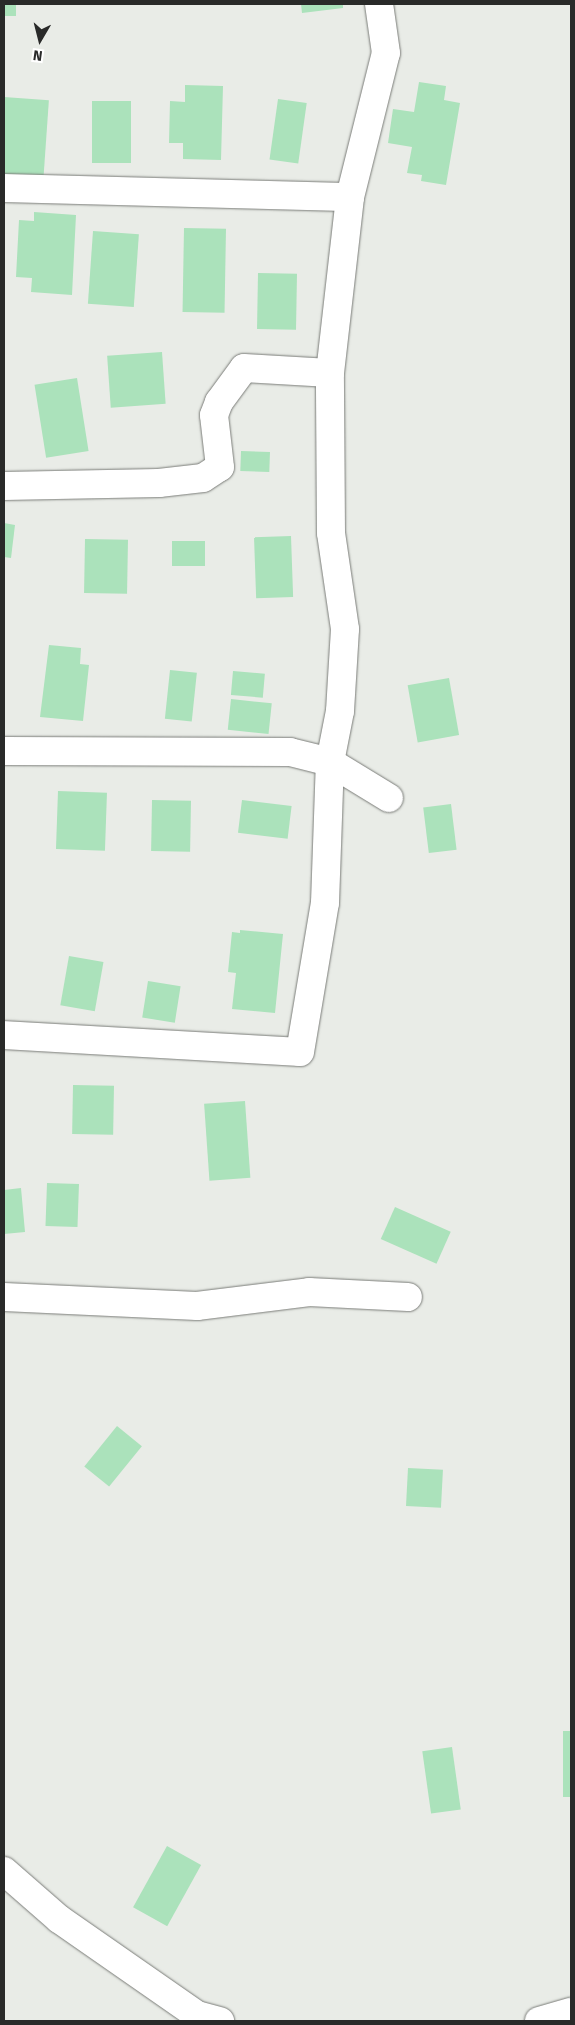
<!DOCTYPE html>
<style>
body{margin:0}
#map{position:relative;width:575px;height:2025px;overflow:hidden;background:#e9ece7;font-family:"Fira Sans",sans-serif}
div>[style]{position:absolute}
.building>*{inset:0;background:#abe2bb;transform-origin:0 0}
.roads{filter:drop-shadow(0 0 1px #7a7c78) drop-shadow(0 0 1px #7a7c78)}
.street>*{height:28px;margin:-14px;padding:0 14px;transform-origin:14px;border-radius:14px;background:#fff}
span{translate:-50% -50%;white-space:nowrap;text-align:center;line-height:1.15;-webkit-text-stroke:4px #fff;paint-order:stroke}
.frame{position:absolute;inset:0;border:5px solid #292a29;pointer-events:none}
.north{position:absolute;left:15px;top:15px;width:50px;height:50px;-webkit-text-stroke:4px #fff;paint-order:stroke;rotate:188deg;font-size:14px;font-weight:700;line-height:20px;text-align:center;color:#292a29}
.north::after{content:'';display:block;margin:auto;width:18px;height:22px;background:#292a29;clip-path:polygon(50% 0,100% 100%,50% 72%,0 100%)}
</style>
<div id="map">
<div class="building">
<div style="left:4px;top:4px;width:12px;height:12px"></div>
<div style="clip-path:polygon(301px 4px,343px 4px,343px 8px,302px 13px)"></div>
<div style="clip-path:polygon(419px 82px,446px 86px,444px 100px,460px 103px,446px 185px,421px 181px,422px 175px,407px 173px,412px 147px,388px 143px,393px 109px,414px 112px)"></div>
<div style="clip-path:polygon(185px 85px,223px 86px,221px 160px,183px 159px,183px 143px,169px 143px,170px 101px,185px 102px)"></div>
<div style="left:4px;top:97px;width:45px;height:79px;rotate:4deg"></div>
<div style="left:278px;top:99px;width:29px;height:61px;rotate:8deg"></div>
<div style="left:92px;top:101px;width:39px;height:62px"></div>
<div style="clip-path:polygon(34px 212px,76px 215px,72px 295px,31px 292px,32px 278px,16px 277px,19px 220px,34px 221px)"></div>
<div style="left:184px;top:228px;width:42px;height:84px;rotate:1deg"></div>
<div style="left:93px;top:231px;width:46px;height:73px;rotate:4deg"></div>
<div style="left:258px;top:273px;width:39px;height:56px;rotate:1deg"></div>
<div style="left:162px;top:352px;width:52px;height:55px;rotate:86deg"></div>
<div style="left:77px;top:378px;width:74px;height:43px;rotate:81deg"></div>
<div style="left:241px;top:451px;width:29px;height:20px;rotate:2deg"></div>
<div style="clip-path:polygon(4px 523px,15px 525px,11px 558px,4px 557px)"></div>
<div style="left:291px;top:536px;width:61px;height:37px;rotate:88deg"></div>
<div style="left:85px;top:539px;width:43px;height:54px;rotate:1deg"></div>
<div style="left:172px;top:541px;width:33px;height:25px"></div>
<div style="clip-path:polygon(49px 645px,81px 648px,80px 664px,89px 665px,83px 721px,40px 717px)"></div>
<div style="left:170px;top:670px;width:27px;height:49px;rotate:6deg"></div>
<div style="left:233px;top:671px;width:32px;height:24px;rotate:5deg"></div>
<div style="left:449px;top:678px;width:58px;height:42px;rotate:80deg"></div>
<div style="left:231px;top:699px;width:41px;height:31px;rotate:6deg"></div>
<div style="left:58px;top:791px;width:49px;height:58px;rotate:2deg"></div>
<div style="left:152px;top:800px;width:39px;height:51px;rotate:1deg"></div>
<div style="left:242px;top:800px;width:50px;height:33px;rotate:7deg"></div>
<div style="left:451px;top:804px;width:46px;height:28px;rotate:83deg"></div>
<div style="clip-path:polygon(240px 930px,283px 934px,275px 1013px,232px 1009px,236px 973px,228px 972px,232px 932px,240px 933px)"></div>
<div style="left:69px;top:956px;width:35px;height:50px;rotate:10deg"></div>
<div style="left:148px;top:981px;width:33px;height:37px;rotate:9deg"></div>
<div style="left:73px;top:1085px;width:41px;height:49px;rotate:1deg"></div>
<div style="left:245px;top:1101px;width:77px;height:41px;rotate:86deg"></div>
<div style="left:47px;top:1183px;width:32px;height:43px;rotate:2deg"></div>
<div style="clip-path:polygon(21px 1188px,25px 1232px,4px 1234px,4px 1190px)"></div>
<div style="left:395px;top:1207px;width:61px;height:35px;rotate:24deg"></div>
<div style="left:117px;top:1426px;width:32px;height:52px;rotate:39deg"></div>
<div style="left:408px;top:1468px;width:35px;height:38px;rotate:3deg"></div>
<div style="left:563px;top:1731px;width:8px;height:66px"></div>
<div style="left:452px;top:1747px;width:63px;height:30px;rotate:82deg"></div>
<div style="left:167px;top:1846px;width:39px;height:70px;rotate:29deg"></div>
</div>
<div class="roads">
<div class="street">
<div style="left:4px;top:188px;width:346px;rotate:1.5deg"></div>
<div style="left:4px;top:486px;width:155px;rotate:-1.1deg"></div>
<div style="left:159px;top:483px;width:44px;rotate:-6.5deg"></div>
<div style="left:203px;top:478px;width:20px;rotate:-33deg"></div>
<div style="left:220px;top:467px;width:52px;rotate:-96.6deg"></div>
<div style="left:214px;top:415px;width:14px;rotate:-69deg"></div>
<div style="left:219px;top:402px;width:42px;rotate:-53.7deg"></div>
<div style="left:244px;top:368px;width:86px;rotate:3.3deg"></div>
<div style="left:4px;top:751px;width:286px;rotate:0.2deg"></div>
<div style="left:290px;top:752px;width:41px;rotate:14deg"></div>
<div style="left:330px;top:762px;width:69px;rotate:31.4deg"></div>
<div style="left:4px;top:1035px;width:296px;rotate:3.3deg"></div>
<div style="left:300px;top:1052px;width:151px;rotate:-80.5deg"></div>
<div style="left:325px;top:903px;width:141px;rotate:-88deg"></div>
<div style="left:330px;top:762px;width:52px;rotate:-78.9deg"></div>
<div style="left:340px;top:711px;width:82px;rotate:-86.5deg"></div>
<div style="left:345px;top:629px;width:97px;rotate:-98.3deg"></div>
<div style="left:331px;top:533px;width:160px;rotate:-90.4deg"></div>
<div style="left:330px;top:373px;width:177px;rotate:-83.5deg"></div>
<div style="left:350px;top:197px;width:148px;rotate:-76deg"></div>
<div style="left:386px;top:53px;width:49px;rotate:-98.1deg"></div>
<div style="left:4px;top:1297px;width:193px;rotate:2.7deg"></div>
<div style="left:197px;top:1306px;width:113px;rotate:-7.1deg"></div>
<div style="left:309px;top:1292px;width:99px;rotate:2.9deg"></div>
<div style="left:4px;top:1871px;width:73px;rotate:41.1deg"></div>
<div style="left:59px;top:1919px;width:168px;rotate:34.8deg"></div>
<div style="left:197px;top:2015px;width:24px;rotate:15deg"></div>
<div style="left:539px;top:2021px;width:33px;rotate:-16deg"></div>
</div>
</div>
<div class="frame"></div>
<div class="north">N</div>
</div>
